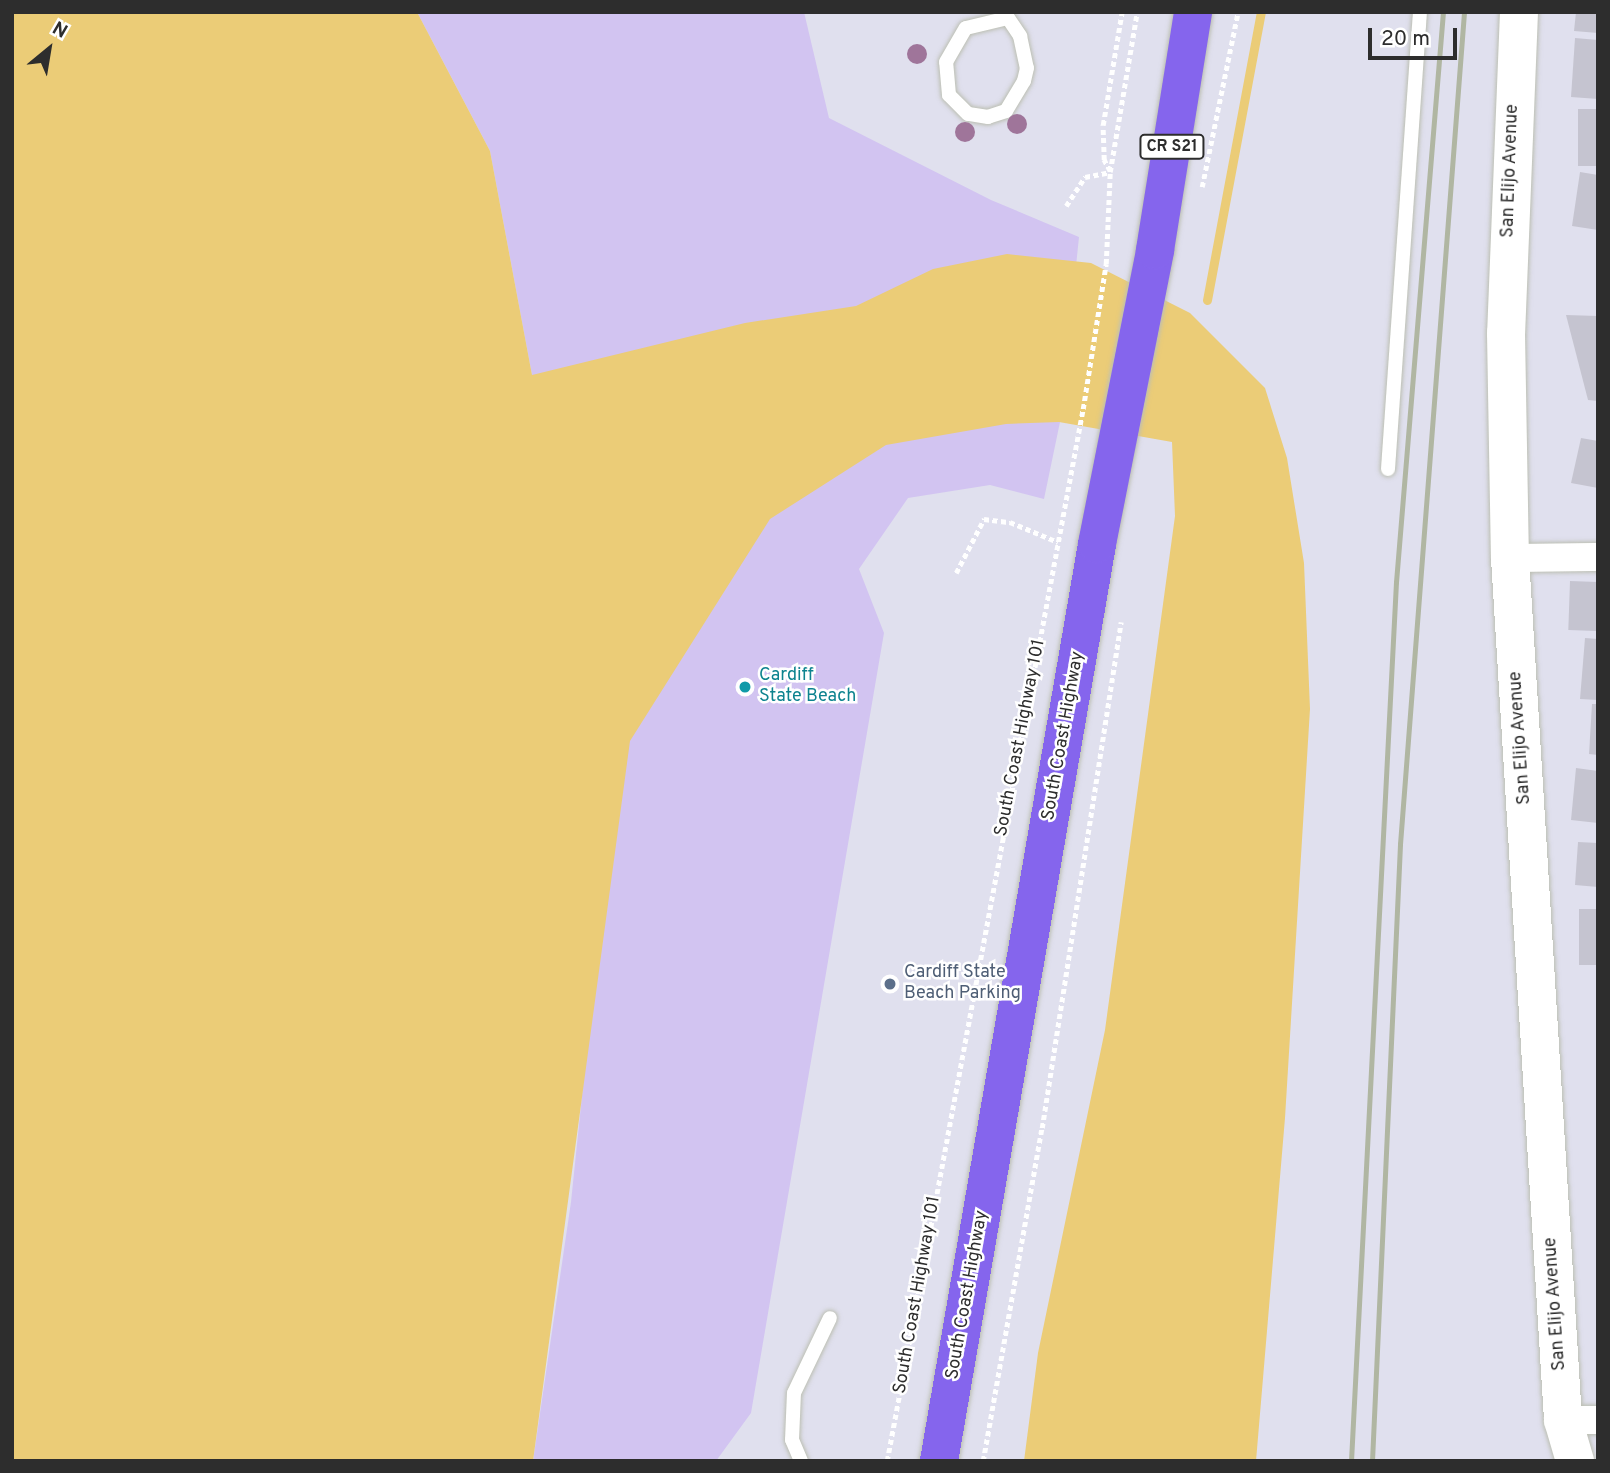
<!DOCTYPE html>
<style>
body{margin:0}
#map{position:relative;width:1610px;height:1473px;overflow:hidden;background:#e0e0ee;font-family:Overpass,sans-serif}
div>[style]{position:absolute}
.sand>*{inset:0;background:#d2c4f1}
.water>*{inset:0;background:#ebcc77}
.stream>*{height:9px;margin:-4.5px;padding:0 4.5px;transform-origin:4.5px;border-radius:4.5px;background:#ebcc77}
.building>*{inset:0;background:#c5c4d0;transform-origin:0 0}
.path>*{height:4.5px;margin-top:-2.25px;transform-origin:0;background:repeating-linear-gradient(90deg,#fff 0 5px,transparent 0 8.5px)}
.roads{filter:drop-shadow(0 0 2px #bcbfb3) drop-shadow(0 0 2px #bcbfb3)}
.lane>*{height:14px;margin:-7px;padding:0 7px;transform-origin:7px;border-radius:7px;background:#fff}
.street>*{height:28px;margin:-14px;padding:0 14px;transform-origin:14px;border-radius:14px;background:#fff}
.secondary>*{height:38px;margin:-19px;padding:0 19px;transform-origin:19px;border-radius:19px;background:#fff}
.primary>*{height:38px;margin:-19px;padding:0 19px;transform-origin:19px;border-radius:19px;background:#8565ed}
.rail>*{height:5px;margin:-2.5px;padding:0 2.5px;transform-origin:2.5px;border-radius:2.5px;background:#b0b6a2}
.trees>*{width:20px;height:20px;margin:-10px;border-radius:50%;background:#9f759a}
.dots>*{width:19px;height:19px;translate:-50% -50%;box-sizing:border-box;border:4px solid #fff;border-radius:50%}
span{translate:-50% -50%;white-space:nowrap;text-align:center;line-height:1.15;-webkit-text-stroke:5px #fff;paint-order:stroke}
.shield-label span{padding:2px 5px;background:#fff;border:2px solid;border-radius:5px;-webkit-text-stroke-width:0}
.shield-label{font-size:16px;color:#2d2d2d;font-weight:700}
.street-label{font-size:18px;color:#2d2d2d}
.culture-label{font-size:18px;color:#0d838f}
.left{translate:0 -50%;text-align:left}
.service-label{font-size:18px;color:#4e5e75}
.frame{position:absolute;inset:0;border:14px solid #2d2d2d;pointer-events:none}
.north{position:absolute;left:14px;top:14px;width:70px;height:70px;-webkit-text-stroke:5px #fff;paint-order:stroke;rotate:30deg;font-size:19px;font-weight:700;line-height:28px;text-align:center;color:#2d2d2d}
.north::after{content:'';display:block;margin:auto;width:24px;height:32px;background:#2d2d2d;clip-path:polygon(50% 0,100% 100%,50% 72%,0 100%)}
.scale{position:absolute;left:1368px;top:28px;width:89px;height:32px;box-sizing:border-box;border:4px solid #2d2d2d;border-top:0;padding-left:9px;font-size:21px;line-height:24px;white-space:nowrap;color:#2d2d2d;-webkit-text-stroke:5px #fff;paint-order:stroke}
</style>
<div id="map">
<div class="sand">
<div style="clip-path:polygon(417px 12px,804px 12px,829px 118px,991px 200px,1079px 237px,1060px 422px,1044px 499px,990px 485px,908px 498px,859px 569px,884px 633px,751px 1413px,716px 1461px,533px 1461px,571px 1202px,589px 1028px,532px 375px,490px 151px)"></div>
</div>
<div class="water">
<div style="clip-path:polygon(12px 12px,417px 12px,490px 151px,532px 375px,745px 323px,856px 306px,933px 269px,1007px 254px,1091px 263px,1190px 313px,1265px 388px,1287px 458px,1304px 563px,1310px 709px,1285px 1118px,1256px 1461px,1024px 1461px,1038px 1353px,1105px 1030px,1175px 516px,1172px 442px,1059px 422px,1006px 424px,886px 445px,770px 519px,630px 741px,533px 1461px,12px 1461px)"></div>
</div>
<div class="stream">
<div style="left:1207px;top:300px;width:293px;rotate:-79.4deg"></div>
</div>
<div class="building">
<div style="clip-path:polygon(1576px 12px,1598px 12px,1598px 33px,1574px 31px)"></div>
<div style="clip-path:polygon(1575px 38px,1598px 40px,1598px 99px,1571px 97px)"></div>
<div style="left:1578px;top:109px;width:20px;height:57px"></div>
<div style="clip-path:polygon(1580px 172px,1598px 175px,1598px 230px,1572px 226px)"></div>
<div style="clip-path:polygon(1566px 315px,1598px 316px,1598px 401px,1588px 400px)"></div>
<div style="clip-path:polygon(1581px 438px,1598px 441px,1598px 488px,1571px 483px)"></div>
<div style="left:1570px;top:581px;width:28px;height:49px;rotate:2deg"></div>
<div style="clip-path:polygon(1585px 638px,1598px 639px,1598px 700px,1580px 699px)"></div>
<div style="clip-path:polygon(1592px 704px,1598px 704px,1598px 755px,1589px 754px)"></div>
<div style="clip-path:polygon(1576px 768px,1598px 771px,1598px 823px,1571px 820px)"></div>
<div style="clip-path:polygon(1578px 842px,1598px 843px,1598px 887px,1575px 885px)"></div>
<div style="left:1579px;top:909px;width:19px;height:56px"></div>
</div>
<div class="path">
<div style="left:1110px;top:171px;width:13px;rotate:-119deg"></div>
<div style="left:1104px;top:160px;width:35px;rotate:-92deg"></div>
<div style="left:1103px;top:125px;width:115px;rotate:-80.5deg"></div>
<div style="left:1202px;top:187px;width:179px;rotate:-78.4deg"></div>
<div style="left:1066px;top:206px;width:35px;rotate:-57deg"></div>
<div style="left:1085px;top:177px;width:25px;rotate:-11deg"></div>
<div style="left:956px;top:573px;width:61px;rotate:-62.6deg"></div>
<div style="left:984px;top:519px;width:26px;rotate:7deg"></div>
<div style="left:1010px;top:522px;width:52px;rotate:22.6deg"></div>
<div style="left:887px;top:1461px;width:1070px;rotate:-79.45deg"></div>
<div style="left:1083px;top:409px;width:147px;rotate:-81deg"></div>
<div style="left:1106px;top:264px;width:92px;rotate:-87.5deg"></div>
<div style="left:1110px;top:172px;width:162px;rotate:-80.4deg"></div>
<div style="left:983px;top:1461px;width:338px;rotate:-80deg"></div>
<div style="left:1042px;top:1128px;width:512px;rotate:-81.13deg"></div>
</div>
<div class="roads">
<div class="lane">
<div style="left:1008px;top:18px;width:22px;rotate:56deg"></div>
<div style="left:1020px;top:36px;width:33px;rotate:78deg"></div>
<div style="left:1027px;top:68px;width:13px;rotate:103deg"></div>
<div style="left:1024px;top:81px;width:35px;rotate:121deg"></div>
<div style="left:1006px;top:111px;width:19px;rotate:162deg"></div>
<div style="left:988px;top:117px;width:20px;rotate:-171deg"></div>
<div style="left:968px;top:114px;width:27px;rotate:-135deg"></div>
<div style="left:949px;top:95px;width:33px;rotate:-95deg"></div>
<div style="left:946px;top:62px;width:39px;rotate:-60deg"></div>
<div style="left:966px;top:28px;width:43px;rotate:-13.4deg"></div>
<div style="left:1388px;top:469px;width:458px;rotate:-86deg"></div>
<div style="left:801px;top:1461px;width:23px;rotate:-113deg"></div>
<div style="left:792px;top:1440px;width:47px;rotate:-87.6deg"></div>
<div style="left:794px;top:1393px;width:83px;rotate:-64.4deg"></div>
</div>
<div class="street">
<div style="left:1510px;top:558px;width:88px;rotate:-0.7deg"></div>
<div style="left:1563px;top:1420px;width:35px"></div>
</div>
<div class="secondary">
<div style="left:1519px;top:12px;width:321px;rotate:92.3deg"></div>
<div style="left:1506px;top:333px;width:225px;rotate:89deg"></div>
<div style="left:1510px;top:558px;width:864px;rotate:86.48deg"></div>
<div style="left:1563px;top:1420px;width:43px;rotate:73.7deg"></div>
</div>
<div class="primary">
<div style="left:939px;top:1461px;width:931px;rotate:-80.22deg"></div>
<div style="left:1097px;top:544px;width:300px;rotate:-78.8deg"></div>
<div style="left:1155px;top:250px;width:241px;rotate:-80.9deg"></div>
</div>
</div>
<div class="rail">
<div style="left:1351px;top:1461px;width:880px;rotate:-87.07deg"></div>
<div style="left:1396px;top:582px;width:572px;rotate:-85.29deg"></div>
<div style="left:1372px;top:1461px;width:618px;rotate:-87.4deg"></div>
<div style="left:1400px;top:844px;width:834px;rotate:-85.6deg"></div>
</div>
<div class="trees">
<div style="left:917px;top:54px"></div>
<div style="left:1017px;top:124px"></div>
<div style="left:965px;top:132px"></div>
</div>
<div class="dots">
<div style="left:745px;top:687px;background:#0f9aa8"></div>
<div style="left:890px;top:984px;background:#5c6f8a"></div>
</div>
<div class="shield-label">
<span style="left:1172px;top:147px">CR S21</span>
</div>
<div class="street-label">
<span style="left:1511px;top:171px;rotate:-88deg">San Elijo Avenue</span>
<span style="left:1064px;top:736px;rotate:-80deg">South Coast Highway</span>
<span style="left:1021px;top:738px;rotate:-79deg">South Coast Highway 101</span>
<span style="left:1521px;top:738px;rotate:-94deg">San Elijo Avenue</span>
<span style="left:918px;top:1295px;rotate:-80deg">South Coast Highway 101</span>
<span style="left:968px;top:1295px;rotate:-80deg">South Coast Highway</span>
<span style="left:1556px;top:1304px;rotate:-94deg">San Elijo Avenue</span>
</div>
<div class="culture-label">
<span class="left" style="left:759px;top:687px">Cardiff<br>State Beach</span>
</div>
<div class="service-label">
<span class="left" style="left:904px;top:984px">Cardiff State<br>Beach Parking</span>
</div>
<div class="frame"></div>
<div class="north">N</div>
<div class="scale">20 m</div>
</div>
